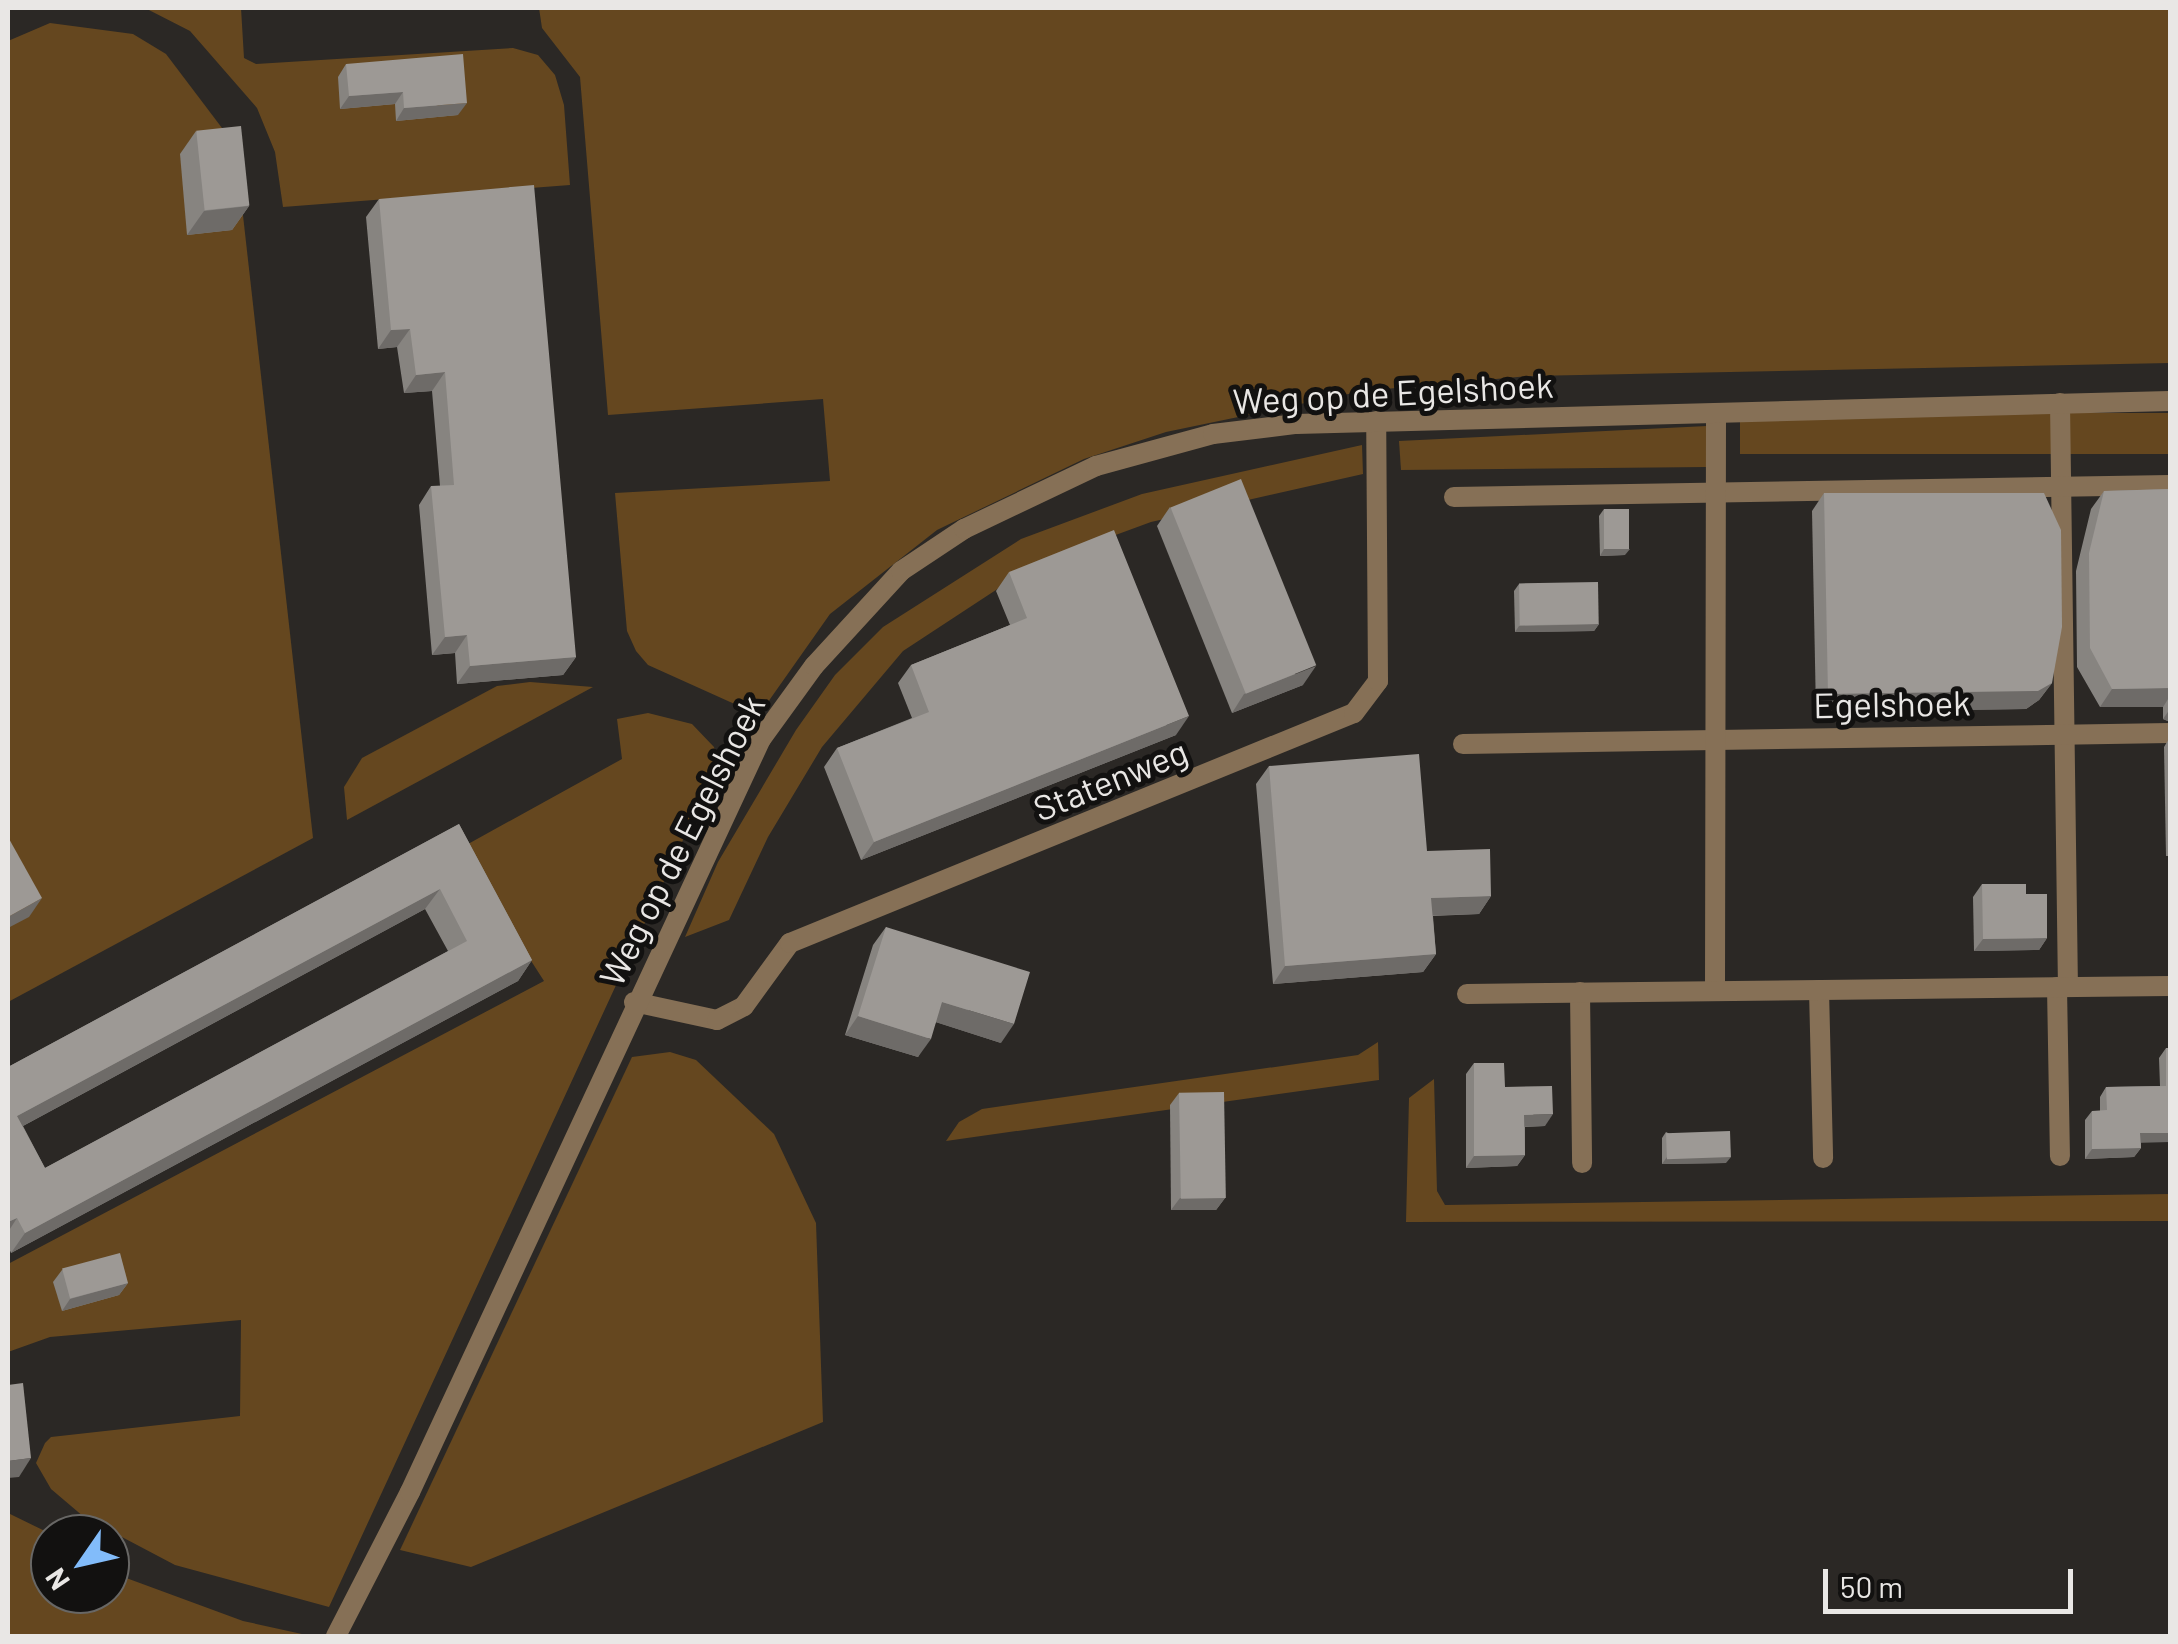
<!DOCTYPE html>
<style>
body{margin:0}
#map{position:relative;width:2178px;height:1644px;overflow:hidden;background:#2b2825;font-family:Barlow,sans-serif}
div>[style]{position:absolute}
.green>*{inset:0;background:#65471f;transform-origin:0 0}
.minor>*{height:20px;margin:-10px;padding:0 10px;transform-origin:10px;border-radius:10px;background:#867056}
.wall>*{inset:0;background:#878480}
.shaded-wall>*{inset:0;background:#6e6b68}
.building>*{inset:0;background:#9d9995;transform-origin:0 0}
span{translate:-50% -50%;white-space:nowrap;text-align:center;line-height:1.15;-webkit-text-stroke:10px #121110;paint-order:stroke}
.street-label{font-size:35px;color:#e9e7e5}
.frame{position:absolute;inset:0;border:10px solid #e9e7e5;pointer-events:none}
.north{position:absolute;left:30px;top:1514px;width:100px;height:100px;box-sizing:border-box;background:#121110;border:2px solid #686765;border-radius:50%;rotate:236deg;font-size:28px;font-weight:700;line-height:40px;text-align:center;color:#e9e7e5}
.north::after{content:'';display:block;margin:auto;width:35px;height:45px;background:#82bcfa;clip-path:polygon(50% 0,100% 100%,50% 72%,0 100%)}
.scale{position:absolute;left:1823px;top:1569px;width:250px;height:45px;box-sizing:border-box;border:5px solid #e9e7e5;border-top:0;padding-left:12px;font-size:30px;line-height:35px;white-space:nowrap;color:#e9e7e5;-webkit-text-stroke:8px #121110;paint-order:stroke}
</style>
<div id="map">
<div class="green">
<div style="clip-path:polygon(145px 8px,241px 8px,244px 58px,256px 64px,513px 48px,538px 55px,555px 75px,564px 105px,570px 185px,283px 207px,275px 152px,257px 108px,190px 31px)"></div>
<div style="clip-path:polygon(539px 8px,2170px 8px,2170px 363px,1530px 376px,1363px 391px,1166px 432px,1084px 459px,937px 530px,830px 614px,768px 702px,739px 706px,648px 665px,636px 651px,627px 631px,615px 493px,830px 481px,823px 399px,608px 415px,580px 77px,542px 28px)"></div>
<div style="clip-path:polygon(50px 23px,133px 34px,166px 54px,222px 128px,237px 162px,313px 838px,8px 1002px,8px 41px)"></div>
<div style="left:2170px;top:413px;width:41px;height:430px;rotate:90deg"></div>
<div style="clip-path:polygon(1707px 426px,1707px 467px,1401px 470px,1399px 441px)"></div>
<div style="clip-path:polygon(1362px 445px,1363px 474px,1151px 522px,1034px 565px,903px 651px,822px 747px,768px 837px,729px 920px,685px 937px,718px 862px,796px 730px,835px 675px,883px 627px,1021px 539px,1142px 494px)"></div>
<div style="clip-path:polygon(530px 682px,593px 687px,347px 820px,344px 787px,362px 758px,497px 686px)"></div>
<div style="clip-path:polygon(648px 713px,692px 724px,714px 747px,721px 773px,689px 827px,329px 1607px,175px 1565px,84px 1517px,51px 1489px,36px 1463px,45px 1443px,51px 1437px,240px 1416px,241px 1320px,50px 1337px,8px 1352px,8px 1264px,544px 981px,459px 849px,622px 759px,617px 719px)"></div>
<div style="clip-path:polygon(1378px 1042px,1379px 1080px,946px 1141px,959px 1122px,982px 1109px,1358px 1055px)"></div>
<div style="clip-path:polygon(670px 1052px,696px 1060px,774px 1134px,816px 1223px,823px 1422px,471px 1567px,400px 1550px,632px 1057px)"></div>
<div style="clip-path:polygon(1434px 1079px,1437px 1191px,1445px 1205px,2170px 1194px,2170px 1221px,1406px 1222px,1409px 1098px)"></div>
<div style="clip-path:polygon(8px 1513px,51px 1534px,50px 1594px,110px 1594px,110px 1572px,243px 1621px,311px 1636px,8px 1636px)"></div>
</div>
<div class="minor">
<div style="left:2060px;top:403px;width:584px;rotate:89.22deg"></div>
<div style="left:1454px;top:497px;width:716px;rotate:-0.96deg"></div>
<div style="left:1463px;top:744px;width:707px;rotate:-0.89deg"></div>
<div style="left:2057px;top:987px;width:169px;rotate:89deg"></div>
<div style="left:1819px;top:990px;width:168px;rotate:88.6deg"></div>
<div style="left:1715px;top:991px;width:578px;rotate:-89.9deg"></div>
<div style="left:1580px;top:992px;width:171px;rotate:89.3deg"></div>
<div style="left:1467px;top:994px;width:703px;rotate:-0.65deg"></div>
<div style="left:634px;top:1002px;width:85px;rotate:12.2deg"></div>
<div style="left:717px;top:1020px;width:30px;rotate:-27deg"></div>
<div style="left:744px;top:1006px;width:78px;rotate:-53.9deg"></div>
<div style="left:790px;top:943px;width:609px;rotate:-22.19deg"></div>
<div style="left:1354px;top:713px;width:40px;rotate:-53deg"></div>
<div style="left:1378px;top:681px;width:260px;rotate:-90.4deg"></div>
<div style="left:336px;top:1636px;width:162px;rotate:-62.8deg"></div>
<div style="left:410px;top:1492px;width:831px;rotate:-65.01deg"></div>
<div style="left:761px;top:739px;width:90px;rotate:-54deg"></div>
<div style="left:814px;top:666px;width:129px;rotate:-47.5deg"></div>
<div style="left:901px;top:571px;width:76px;rotate:-33.7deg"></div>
<div style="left:964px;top:529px;width:146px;rotate:-25.5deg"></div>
<div style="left:1096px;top:466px;width:121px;rotate:-15.3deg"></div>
<div style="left:1213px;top:434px;width:84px;rotate:-6.9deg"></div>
<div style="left:1296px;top:424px;width:874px;rotate:-1.51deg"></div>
</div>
<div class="wall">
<div style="clip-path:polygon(346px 64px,458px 115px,396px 121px,395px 104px,340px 109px,338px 77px)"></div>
<div style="clip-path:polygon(196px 131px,249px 206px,232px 230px,187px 235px,180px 154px)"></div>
<div style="clip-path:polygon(379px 199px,576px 657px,563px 675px,457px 684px,455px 653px,432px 655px,419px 505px,431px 486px,440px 486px,432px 391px,404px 393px,397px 347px,378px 349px,366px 217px)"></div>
<div style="clip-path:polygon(2170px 489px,2170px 722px,2163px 719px,2163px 707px,2100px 707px,2077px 667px,2076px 571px,2091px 509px,2104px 491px)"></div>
<div style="clip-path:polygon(1824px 493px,2052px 683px,2039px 700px,2026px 709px,1816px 712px,1812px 511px)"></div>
<div style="clip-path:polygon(1170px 507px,1303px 685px,1232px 713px,1157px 526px)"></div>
<div style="clip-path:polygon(1604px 509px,1625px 555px,1600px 556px,1599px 516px)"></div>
<div style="clip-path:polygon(1009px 572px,1176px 735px,861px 860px,824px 767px,837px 748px,912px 718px,898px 683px,911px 665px,1010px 625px,996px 591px)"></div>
<div style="clip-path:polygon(1519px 584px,1599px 624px,1594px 631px,1515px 632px,1514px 591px)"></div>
<div style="clip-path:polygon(2170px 737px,2170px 856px,2166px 856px,2164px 747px)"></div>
<div style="clip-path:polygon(1269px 766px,1491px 896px,1479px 914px,1433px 916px,1436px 954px,1423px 972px,1273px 984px,1256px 784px)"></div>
<div style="clip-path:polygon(evenodd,459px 824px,532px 960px,518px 981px,11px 1253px,8px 1246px,8px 1067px,459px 824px,425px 909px,448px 951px,45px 1168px,23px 1126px,425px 909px)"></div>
<div style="clip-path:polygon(1982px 884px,2026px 894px,2047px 938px,2039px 950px,1974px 951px,1973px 897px)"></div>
<div style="clip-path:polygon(886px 927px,1001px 1043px,936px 1022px,918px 1057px,845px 1035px,873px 945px)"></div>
<div style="clip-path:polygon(2166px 1048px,2170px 1142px,2141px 1142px,2141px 1148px,2134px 1157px,2085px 1159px,2085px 1120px,2092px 1111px,2100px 1111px,2100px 1097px,2106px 1087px,2160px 1086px,2159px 1058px)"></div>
<div style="clip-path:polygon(1474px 1063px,1505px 1087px,1545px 1126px,1525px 1127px,1525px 1155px,1517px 1166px,1466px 1168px,1466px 1074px)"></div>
<div style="clip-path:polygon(1179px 1093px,1225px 1198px,1216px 1210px,1171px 1210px,1170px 1105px)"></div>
<div style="clip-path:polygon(1666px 1132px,1726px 1163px,1662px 1164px,1662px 1138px)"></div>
<div style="clip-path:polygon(62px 1270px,128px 1283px,119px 1295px,62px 1311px,53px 1282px)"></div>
</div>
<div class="shaded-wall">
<div style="clip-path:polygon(403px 92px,395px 104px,340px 109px,349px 96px)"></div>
<div style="clip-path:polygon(467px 103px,458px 115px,396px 121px,404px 108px)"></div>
<div style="clip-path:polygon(249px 206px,232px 230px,187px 235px,204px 211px)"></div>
<div style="clip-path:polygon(410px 329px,397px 347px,378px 349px,391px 330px)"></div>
<div style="clip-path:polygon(445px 372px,432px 391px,404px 393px,416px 375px)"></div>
<div style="clip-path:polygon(1604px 549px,1630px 549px,1625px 555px,1600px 556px)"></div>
<div style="clip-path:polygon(1599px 624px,1594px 631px,1515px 632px,1519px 626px)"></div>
<div style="clip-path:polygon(467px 635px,455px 653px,432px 655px,445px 637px)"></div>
<div style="clip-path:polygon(576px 657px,563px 675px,457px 684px,470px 666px)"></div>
<div style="clip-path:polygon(1316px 666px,1303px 685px,1232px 713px,1244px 694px)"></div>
<div style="clip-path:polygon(2052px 683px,2039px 700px,2026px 709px,1816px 712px,1828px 694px)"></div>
<div style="clip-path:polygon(2170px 688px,2170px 696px,2163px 707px,2100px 707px,2112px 689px)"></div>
<div style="clip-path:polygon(2170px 709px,2170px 722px,2163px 719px)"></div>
<div style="clip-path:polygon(1189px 716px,1176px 735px,861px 860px,874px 842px)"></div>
<div style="clip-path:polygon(440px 889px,425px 909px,8px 1134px,17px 1116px)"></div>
<div style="clip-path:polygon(1491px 896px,1479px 914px,1418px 916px,1431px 898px)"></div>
<div style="clip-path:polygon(42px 898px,29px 917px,8px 928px,8px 917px)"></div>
<div style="clip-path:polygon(2047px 938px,2039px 950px,1974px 951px,1983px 939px)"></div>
<div style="clip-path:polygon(1436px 954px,1423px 972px,1273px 984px,1285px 966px)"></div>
<div style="clip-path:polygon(532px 960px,518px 981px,11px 1253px,25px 1233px)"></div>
<div style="clip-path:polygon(942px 1002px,1014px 1024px,1001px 1043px,929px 1020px)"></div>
<div style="clip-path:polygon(858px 1016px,931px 1039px,918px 1057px,845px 1035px)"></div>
<div style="clip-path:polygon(1553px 1114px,1545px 1126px,1516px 1127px,1524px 1115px)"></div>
<div style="clip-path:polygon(2140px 1133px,2170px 1133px,2170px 1142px,2134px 1143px)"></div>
<div style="clip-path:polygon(2141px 1148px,2134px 1157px,2085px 1159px,2092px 1149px)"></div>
<div style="clip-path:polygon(1525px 1155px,1517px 1166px,1466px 1168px,1474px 1156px)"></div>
<div style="clip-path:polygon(1667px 1157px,1731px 1157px,1726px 1163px,1662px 1164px)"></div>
<div style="clip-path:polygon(1180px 1198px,1225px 1198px,1216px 1210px,1171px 1210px)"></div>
<div style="clip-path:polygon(17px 1218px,8px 1232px,8px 1222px)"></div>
<div style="clip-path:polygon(128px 1283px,119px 1295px,62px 1311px,70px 1299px)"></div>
<div style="clip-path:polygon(31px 1458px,19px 1477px,8px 1478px,8px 1461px)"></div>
</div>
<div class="building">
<div style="clip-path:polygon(463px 54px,467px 103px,404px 108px,403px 92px,349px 96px,346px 64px)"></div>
<div style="left:241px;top:126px;width:80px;height:45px;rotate:84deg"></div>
<div style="clip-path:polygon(534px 185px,576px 657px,470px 666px,467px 635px,445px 637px,431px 486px,454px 485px,445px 372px,416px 375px,410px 329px,391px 330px,379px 199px)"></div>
<div style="left:1241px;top:479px;width:201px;height:76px;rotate:68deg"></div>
<div style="clip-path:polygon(2170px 489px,2170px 688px,2112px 689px,2090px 648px,2089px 553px,2104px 491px)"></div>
<div style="clip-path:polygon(1824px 493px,2044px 493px,2061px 530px,2062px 627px,2052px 683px,2038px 691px,1828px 694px)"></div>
<div style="left:1604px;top:509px;width:25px;height:40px"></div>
<div style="clip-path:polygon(1114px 530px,1189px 716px,874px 842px,837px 748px,929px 712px,911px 665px,1027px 618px,1009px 572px)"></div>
<div style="left:1598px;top:582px;width:42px;height:79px;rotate:89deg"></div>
<div style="clip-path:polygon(1419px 754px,1427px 851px,1490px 849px,1491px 896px,1431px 898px,1436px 954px,1285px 966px,1269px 766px)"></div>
<div style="clip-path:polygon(evenodd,459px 824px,532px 960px,25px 1233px,17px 1218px,8px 1222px,8px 1067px,459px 824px,440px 889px,467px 941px,45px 1168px,17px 1116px,440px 889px)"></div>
<div style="clip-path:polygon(8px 837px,42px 898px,8px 917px)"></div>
<div style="clip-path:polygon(1982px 884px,2026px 884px,2026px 894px,2047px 894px,2047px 938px,1983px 939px)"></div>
<div style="clip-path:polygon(886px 927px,1030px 972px,1014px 1024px,942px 1002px,931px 1039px,858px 1016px)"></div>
<div style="clip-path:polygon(2166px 1048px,2170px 1048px,2170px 1133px,2140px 1133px,2141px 1148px,2092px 1149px,2092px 1111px,2107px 1110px,2106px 1087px,2166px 1086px)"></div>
<div style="clip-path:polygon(1474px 1063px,1504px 1063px,1505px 1087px,1552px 1086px,1553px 1114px,1524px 1115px,1525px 1155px,1474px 1156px)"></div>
<div style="left:1224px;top:1092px;width:106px;height:45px;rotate:89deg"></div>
<div style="left:1730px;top:1131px;width:26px;height:64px;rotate:88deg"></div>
<div style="left:120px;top:1253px;width:31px;height:60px;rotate:75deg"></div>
<div style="clip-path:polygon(23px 1383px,31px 1458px,8px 1461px,8px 1385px)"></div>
</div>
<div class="street-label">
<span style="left:1393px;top:392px;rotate:-3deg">Weg op de Egelshoek</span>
<span style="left:1892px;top:703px;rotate:-1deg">Egelshoek</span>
<span style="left:1110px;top:779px;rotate:-22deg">Statenweg</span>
<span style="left:681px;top:840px;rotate:-63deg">Weg op de Egelshoek</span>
</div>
<div class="frame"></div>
<div class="north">N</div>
<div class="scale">50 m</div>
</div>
